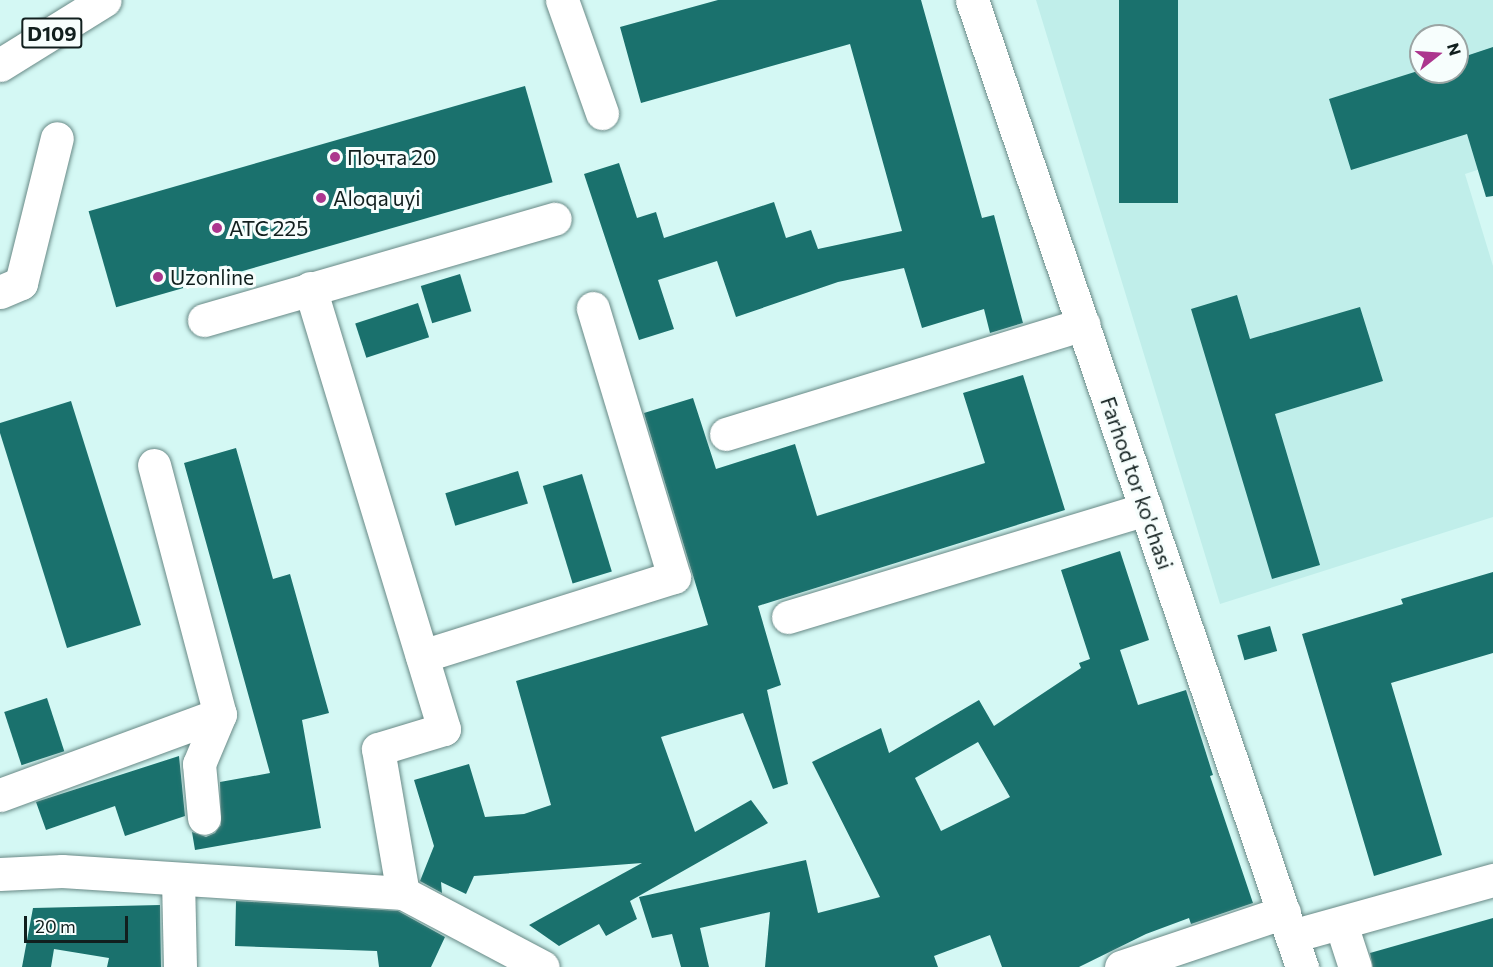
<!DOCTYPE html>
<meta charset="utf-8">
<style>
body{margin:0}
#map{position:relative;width:1493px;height:967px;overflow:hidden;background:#d4f8f4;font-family:Commissioner,sans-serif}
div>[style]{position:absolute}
.built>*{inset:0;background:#c0eeea}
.building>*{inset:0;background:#1a716d;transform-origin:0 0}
.roads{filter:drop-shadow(0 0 2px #688986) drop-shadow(0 0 2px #688986)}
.minor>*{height:33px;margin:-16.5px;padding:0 16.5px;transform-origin:16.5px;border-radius:16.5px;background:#fff}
.major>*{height:33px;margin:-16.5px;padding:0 16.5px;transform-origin:16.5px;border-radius:16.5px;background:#fff}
.dots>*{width:16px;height:16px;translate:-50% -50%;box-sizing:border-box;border:3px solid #f7fefd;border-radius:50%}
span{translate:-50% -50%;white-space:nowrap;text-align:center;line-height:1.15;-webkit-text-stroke:6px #f7fefd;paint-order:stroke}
.shield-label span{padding:2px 4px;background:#f7fefd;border:2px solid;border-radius:4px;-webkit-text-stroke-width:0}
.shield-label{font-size:20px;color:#111f1e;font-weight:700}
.poi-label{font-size:21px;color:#111f1e}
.left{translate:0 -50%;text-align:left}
.street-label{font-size:21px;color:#111f1e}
.north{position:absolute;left:1409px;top:24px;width:60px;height:60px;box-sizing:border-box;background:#f7fefd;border:2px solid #9ba5a4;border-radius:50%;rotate:73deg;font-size:16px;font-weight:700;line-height:24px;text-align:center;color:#111f1e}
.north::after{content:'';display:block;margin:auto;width:21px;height:27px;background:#ac368e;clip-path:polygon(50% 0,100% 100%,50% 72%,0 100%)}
.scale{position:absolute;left:24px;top:916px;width:104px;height:27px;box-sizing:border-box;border:3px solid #111f1e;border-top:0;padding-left:8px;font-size:18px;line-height:21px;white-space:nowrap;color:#111f1e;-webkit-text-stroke:4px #f7fefd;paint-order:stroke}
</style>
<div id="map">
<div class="built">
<div style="clip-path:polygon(evenodd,1036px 0,1493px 0,1493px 165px,1465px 174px,1493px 266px,1493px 517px,1220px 604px,1036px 0,1421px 36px,1457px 36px,1457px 72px,1421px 72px,1421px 36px)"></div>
</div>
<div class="building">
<div style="clip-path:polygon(718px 0,921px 0,982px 218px,994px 215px,1023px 323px,990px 333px,984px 309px,922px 328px,904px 268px,838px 282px,736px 317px,717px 261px,658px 280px,674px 329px,639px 340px,584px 174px,619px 163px,637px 218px,656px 212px,664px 238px,774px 202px,786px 238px,811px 230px,818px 249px,902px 231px,850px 44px,641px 103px,620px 27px)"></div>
<div style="left:1119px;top:0;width:59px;height:203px"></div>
<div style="clip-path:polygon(1493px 47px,1493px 196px,1486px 197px,1467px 134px,1351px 170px,1329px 99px,1421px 70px,1457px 72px,1457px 59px)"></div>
<div style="left:525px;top:86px;width:100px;height:454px;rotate:74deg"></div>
<div style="left:460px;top:274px;width:39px;height:41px;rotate:73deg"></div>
<div style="clip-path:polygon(1237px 295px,1250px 339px,1360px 307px,1383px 381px,1275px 414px,1320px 565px,1272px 579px,1191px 309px)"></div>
<div style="left:418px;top:303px;width:36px;height:66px;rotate:72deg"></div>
<div style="clip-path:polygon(1023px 375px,1065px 510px,758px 606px,781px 685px,767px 690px,788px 784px,773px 789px,743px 713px,661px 737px,695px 832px,751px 800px,768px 823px,630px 901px,637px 919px,606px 936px,599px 924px,559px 946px,529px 925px,642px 863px,474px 876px,466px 894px,441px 882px,442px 893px,420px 881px,434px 846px,414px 780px,469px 764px,485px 817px,524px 814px,551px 805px,516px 681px,708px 625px,644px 413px,693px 398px,716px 469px,795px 444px,817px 516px,985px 463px,963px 393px)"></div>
<div style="clip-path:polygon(71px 401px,141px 625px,67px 648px,0 433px,0 423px)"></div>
<div style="clip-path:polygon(236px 448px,273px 579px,290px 574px,329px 713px,302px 720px,321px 828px,195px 850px,192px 832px,206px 837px,215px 833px,221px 825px,220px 782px,270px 773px,184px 463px)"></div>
<div style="left:518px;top:471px;width:34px;height:76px;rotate:73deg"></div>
<div style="left:582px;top:474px;width:102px;height:41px;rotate:73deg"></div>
<div style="clip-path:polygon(evenodd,1120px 551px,1149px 640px,1120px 650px,1138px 705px,1186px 690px,1213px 775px,1210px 776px,1253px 903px,1191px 924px,1189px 918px,1146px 934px,1079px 967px,1002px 967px,990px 935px,934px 956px,938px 967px,765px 967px,770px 912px,700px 928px,709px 967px,681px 967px,672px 934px,652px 938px,639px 897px,806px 860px,818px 913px,880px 897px,812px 762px,881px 728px,889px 753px,979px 700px,994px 726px,1081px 668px,1079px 663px,1090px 659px,1061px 570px,1120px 551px,978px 742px,1010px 797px,941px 831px,915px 778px,978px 742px)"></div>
<div style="clip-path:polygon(1493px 572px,1493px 653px,1391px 683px,1442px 855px,1374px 876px,1302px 634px,1403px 604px,1401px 599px)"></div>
<div style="left:1270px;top:626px;width:26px;height:34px;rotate:74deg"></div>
<div style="left:47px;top:698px;width:56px;height:45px;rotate:72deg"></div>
<div style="clip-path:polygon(179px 756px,185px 816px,125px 836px,115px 806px,46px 830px,36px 802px)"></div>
<div style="clip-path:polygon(236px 901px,398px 911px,445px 937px,431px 967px,379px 967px,377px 951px,235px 946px)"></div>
<div style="clip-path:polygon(160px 905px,161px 967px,107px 967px,109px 958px,54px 949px,51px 967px,22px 967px,33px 908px)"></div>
<div style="clip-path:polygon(1493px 918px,1493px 967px,1373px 967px,1370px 953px)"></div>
</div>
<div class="roads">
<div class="minor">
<div style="left:562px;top:0;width:120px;rotate:70.5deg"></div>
<div style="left:972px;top:0;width:1022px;rotate:71.16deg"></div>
<div style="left:310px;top:288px;width:461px;rotate:73.1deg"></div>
<div style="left:444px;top:729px;width:69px;rotate:163.1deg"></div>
<div style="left:378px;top:749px;width:146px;rotate:80.2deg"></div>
<div style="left:0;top:292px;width:23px;rotate:-23deg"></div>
<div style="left:21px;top:283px;width:149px;rotate:-76.1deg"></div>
<div style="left:204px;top:320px;width:365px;rotate:-16.1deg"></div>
<div style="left:726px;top:434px;width:374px;rotate:-17.1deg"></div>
<div style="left:154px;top:465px;width:258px;rotate:75.2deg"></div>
<div style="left:220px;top:714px;width:54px;rotate:112.8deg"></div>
<div style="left:199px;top:764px;width:54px;rotate:84.7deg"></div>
<div style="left:788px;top:617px;width:374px;rotate:-16.8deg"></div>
<div style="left:422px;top:656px;width:264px;rotate:-17.4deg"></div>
<div style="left:674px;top:577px;width:281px;rotate:-106.8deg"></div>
<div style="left:0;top:795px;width:234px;rotate:-20.2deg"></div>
<div style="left:0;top:874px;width:62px;rotate:-2.8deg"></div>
<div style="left:62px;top:871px;width:342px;rotate:3.7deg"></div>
<div style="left:403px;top:893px;width:158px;rotate:27.9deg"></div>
<div style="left:178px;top:879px;width:88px;rotate:88.7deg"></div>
<div style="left:1341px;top:924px;width:45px;rotate:72deg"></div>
<div style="left:1292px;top:936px;width:209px;rotate:-15.6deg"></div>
<div style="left:1121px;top:967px;width:172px;rotate:-18.6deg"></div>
</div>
<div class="major">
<div style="left:0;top:65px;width:123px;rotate:-31.8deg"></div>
</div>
</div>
<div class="dots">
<div style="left:335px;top:157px;background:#ac368e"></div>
<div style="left:321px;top:198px;background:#ac368e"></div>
<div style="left:217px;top:228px;background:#ac368e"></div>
<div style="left:158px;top:277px;background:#ac368e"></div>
</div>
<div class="shield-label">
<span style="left:52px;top:33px">D109</span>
</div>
<div class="poi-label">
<span class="left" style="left:347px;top:157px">Почта 20</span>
<span class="left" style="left:333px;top:198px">Aloqa uyi</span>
<span class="left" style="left:229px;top:228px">АТС 225</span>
<span class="left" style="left:170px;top:277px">Uzonline</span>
</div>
<div class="street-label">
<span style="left:1137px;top:483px;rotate:71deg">Farhod tor ko'chasi</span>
</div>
<div class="north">N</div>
<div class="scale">20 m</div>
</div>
